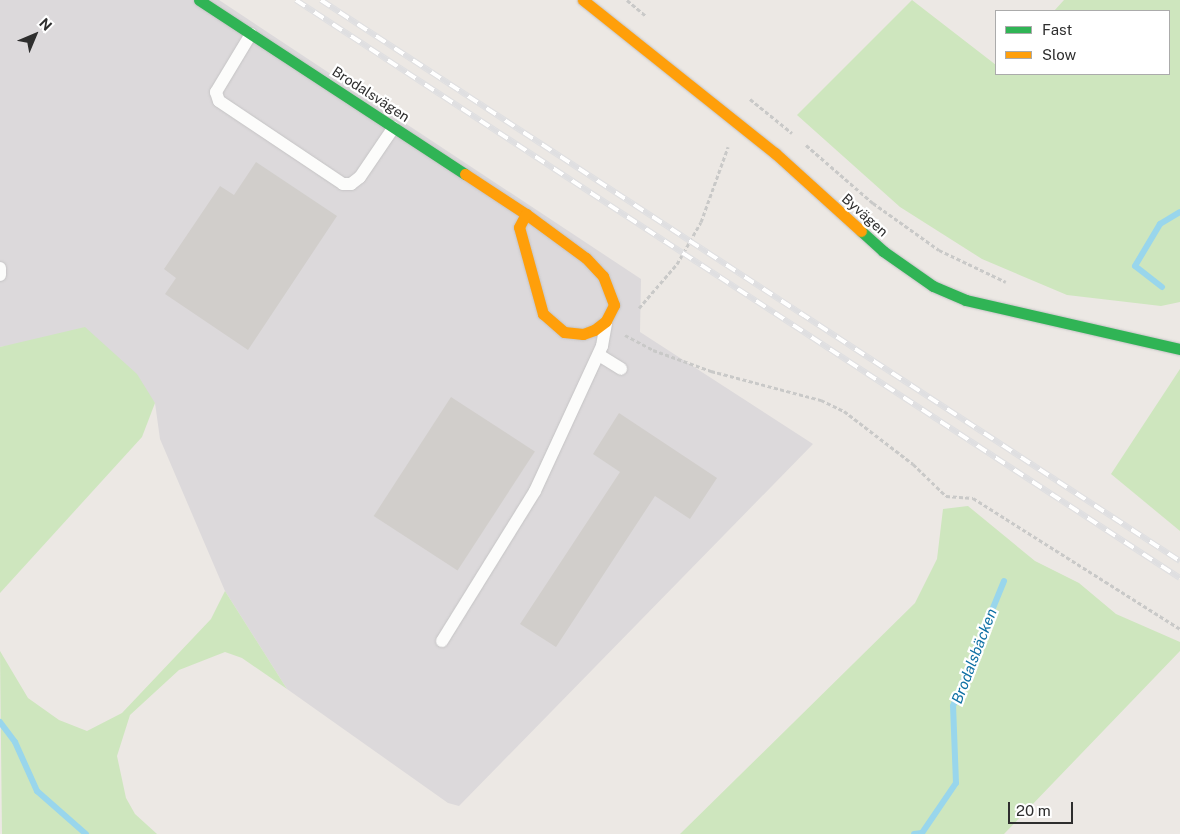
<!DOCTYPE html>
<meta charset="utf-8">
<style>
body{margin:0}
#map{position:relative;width:1180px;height:834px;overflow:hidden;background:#ece8e4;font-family:"Public Sans",sans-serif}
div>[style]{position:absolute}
.industrial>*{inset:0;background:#dcd9db}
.green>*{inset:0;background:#cee6be}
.stream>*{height:6px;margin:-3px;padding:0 3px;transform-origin:3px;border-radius:3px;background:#99d6ec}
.building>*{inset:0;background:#d1cecb;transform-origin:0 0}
.path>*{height:3px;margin-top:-1.5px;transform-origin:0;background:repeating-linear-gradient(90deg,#c9c9c8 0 4px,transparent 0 6.5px)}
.roads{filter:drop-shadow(0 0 1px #c5c4c5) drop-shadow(0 0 1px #c5c4c5)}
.lane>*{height:12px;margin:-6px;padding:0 6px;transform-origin:6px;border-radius:6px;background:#fcfcfb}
.fast>*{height:11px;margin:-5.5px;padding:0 5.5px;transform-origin:5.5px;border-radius:5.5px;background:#30b455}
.slow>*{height:11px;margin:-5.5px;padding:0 5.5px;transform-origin:5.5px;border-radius:5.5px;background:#ff9f0a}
.rail>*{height:5.5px;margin-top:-2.75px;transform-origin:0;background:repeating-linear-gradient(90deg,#fff 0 11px,#dfdfe1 0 22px);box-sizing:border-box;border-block:1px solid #dfdfe1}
span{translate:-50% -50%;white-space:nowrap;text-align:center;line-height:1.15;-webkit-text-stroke:4.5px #fff;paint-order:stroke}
.street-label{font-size:14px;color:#2e2e2e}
.water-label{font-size:15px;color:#0d6fa3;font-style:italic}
.legend{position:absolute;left:995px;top:10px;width:175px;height:65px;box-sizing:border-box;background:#fff;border:1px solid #ababab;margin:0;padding:6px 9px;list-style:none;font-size:15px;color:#2e2e2e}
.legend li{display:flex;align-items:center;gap:10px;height:25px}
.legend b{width:25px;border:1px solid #ababab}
.north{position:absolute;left:10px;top:10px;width:50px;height:50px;-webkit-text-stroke:4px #fff;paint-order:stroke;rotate:45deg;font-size:14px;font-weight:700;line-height:20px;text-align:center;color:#2e2e2e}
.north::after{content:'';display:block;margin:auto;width:18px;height:22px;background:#2e2e2e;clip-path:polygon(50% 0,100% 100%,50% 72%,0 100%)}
.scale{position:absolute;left:1008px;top:802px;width:65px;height:22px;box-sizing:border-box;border:2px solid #2e2e2e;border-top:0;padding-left:6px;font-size:15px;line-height:18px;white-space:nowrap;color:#2e2e2e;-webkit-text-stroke:4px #fff;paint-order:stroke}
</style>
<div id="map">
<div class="industrial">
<div style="clip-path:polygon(0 0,219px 0,641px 279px,640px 332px,813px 444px,459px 806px,448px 803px,287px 689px,225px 591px,160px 439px,155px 403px,40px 340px,0 347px)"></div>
</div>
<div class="green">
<div style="clip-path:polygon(912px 0,996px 65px,996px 74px,1169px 74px,1169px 11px,1054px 11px,1064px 0,1180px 0,1180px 302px,1161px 306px,1067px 295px,982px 259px,900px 207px,797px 115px)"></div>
<div style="clip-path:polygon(85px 327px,137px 374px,155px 403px,142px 437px,0 593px,0 347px)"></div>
<div style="clip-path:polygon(1180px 369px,1180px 531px,1111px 474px)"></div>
<div style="clip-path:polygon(968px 506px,1035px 561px,1079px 583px,1116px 614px,1180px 642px,1180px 651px,1004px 834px,680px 834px,915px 603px,937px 559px,943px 509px)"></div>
<div style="clip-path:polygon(225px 591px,287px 689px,242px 658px,225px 652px,179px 670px,130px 715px,117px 756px,126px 798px,135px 814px,157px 834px,2px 834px,0 651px,28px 698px,59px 720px,87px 731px,122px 713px,211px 619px)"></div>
</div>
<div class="stream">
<div style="left:1162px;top:287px;width:34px;rotate:-142deg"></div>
<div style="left:1135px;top:266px;width:49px;rotate:-59.2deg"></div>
<div style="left:1160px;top:224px;width:23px;rotate:-31deg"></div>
<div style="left:0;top:722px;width:25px;rotate:53deg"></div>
<div style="left:15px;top:742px;width:54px;rotate:65.8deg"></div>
<div style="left:37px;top:791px;width:65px;rotate:41.3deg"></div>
<div style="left:914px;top:834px;width:8px;rotate:-7deg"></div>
<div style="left:922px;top:833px;width:60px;rotate:-55.8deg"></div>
<div style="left:956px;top:783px;width:77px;rotate:-92.2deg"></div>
<div style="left:953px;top:706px;width:135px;rotate:-67.8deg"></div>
</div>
<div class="building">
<div style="clip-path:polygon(256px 162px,337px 216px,248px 350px,165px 294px,176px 278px,164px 269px,220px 186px,234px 195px)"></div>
<div style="left:451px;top:397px;width:100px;height:142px;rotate:33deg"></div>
<div style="clip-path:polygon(619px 413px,717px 478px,690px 519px,655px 496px,556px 647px,520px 624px,620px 472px,593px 454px)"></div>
</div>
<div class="path">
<div style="left:627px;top:0;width:25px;rotate:40deg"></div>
<div style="left:750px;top:99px;width:54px;rotate:39deg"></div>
<div style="left:806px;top:145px;width:89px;rotate:40.9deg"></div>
<div style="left:873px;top:203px;width:81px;rotate:35.5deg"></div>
<div style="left:939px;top:250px;width:74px;rotate:25.5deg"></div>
<div style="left:639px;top:308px;width:58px;rotate:-49.2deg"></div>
<div style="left:677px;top:264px;width:48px;rotate:-60.3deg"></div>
<div style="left:701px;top:222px;width:80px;rotate:-70.2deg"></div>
<div style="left:625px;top:335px;width:32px;rotate:28deg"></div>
<div style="left:653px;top:350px;width:62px;rotate:19.9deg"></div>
<div style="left:711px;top:371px;width:114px;rotate:14.8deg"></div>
<div style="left:821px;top:400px;width:25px;rotate:26deg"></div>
<div style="left:844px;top:411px;width:87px;rotate:37.5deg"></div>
<div style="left:913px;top:464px;width:46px;rotate:44.1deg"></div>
<div style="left:946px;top:496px;width:27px;rotate:4deg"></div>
<div style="left:973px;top:498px;width:245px;rotate:32.3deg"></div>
</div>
<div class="roads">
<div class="lane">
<div style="left:251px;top:34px;width:68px;rotate:121.1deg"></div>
<div style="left:216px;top:92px;width:9px;rotate:72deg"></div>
<div style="left:219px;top:101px;width:149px;rotate:33.8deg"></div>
<div style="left:343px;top:184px;width:8px"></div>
<div style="left:351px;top:184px;width:11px;rotate:-38deg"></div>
<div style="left:360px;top:177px;width:60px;rotate:-55.8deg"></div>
<div style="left:0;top:268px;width:7px;rotate:90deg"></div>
<div style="left:599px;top:355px;width:26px;rotate:32deg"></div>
<div style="left:442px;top:641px;width:176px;rotate:-58.2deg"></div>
<div style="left:535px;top:491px;width:160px;rotate:-65.2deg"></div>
<div style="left:602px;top:346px;width:23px;rotate:-80deg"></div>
</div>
<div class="fast">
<div style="left:199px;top:0;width:318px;rotate:33.2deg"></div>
<div style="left:861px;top:231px;width:30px;rotate:42deg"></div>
<div style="left:883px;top:251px;width:61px;rotate:35deg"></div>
<div style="left:933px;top:286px;width:36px;rotate:23deg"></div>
<div style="left:966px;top:300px;width:220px;rotate:12.9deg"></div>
</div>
<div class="slow">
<div style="left:583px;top:0;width:246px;rotate:38.6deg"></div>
<div style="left:775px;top:153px;width:116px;rotate:42.2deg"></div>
<div style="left:465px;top:174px;width:73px;rotate:33.3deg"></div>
<div style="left:526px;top:214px;width:74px;rotate:36.3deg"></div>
<div style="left:586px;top:258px;width:25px;rotate:47deg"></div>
<div style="left:603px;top:276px;width:31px;rotate:69deg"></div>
<div style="left:614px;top:305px;width:18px;rotate:117deg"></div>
<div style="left:606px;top:321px;width:15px;rotate:143deg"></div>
<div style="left:594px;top:330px;width:12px;rotate:160deg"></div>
<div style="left:583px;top:334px;width:19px;rotate:-174deg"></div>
<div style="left:564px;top:332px;width:28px;rotate:-139deg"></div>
<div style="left:543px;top:314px;width:90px;rotate:-105.4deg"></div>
<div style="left:519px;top:227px;width:15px;rotate:-62deg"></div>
</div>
</div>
<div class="rail">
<div style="left:296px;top:0;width:1056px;rotate:33.18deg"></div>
<div style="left:321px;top:0;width:1026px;rotate:33.15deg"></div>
</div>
<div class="street-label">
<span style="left:371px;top:94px;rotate:33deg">Brodalsvägen</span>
<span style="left:865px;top:215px;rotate:42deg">Byvägen</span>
</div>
<div class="water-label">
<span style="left:974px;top:656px;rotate:-69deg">Brodalsbäcken</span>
</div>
<ul class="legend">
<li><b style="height:6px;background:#30b455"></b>Fast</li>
<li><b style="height:6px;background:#ff9f0a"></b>Slow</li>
</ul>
<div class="north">N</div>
<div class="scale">20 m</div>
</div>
